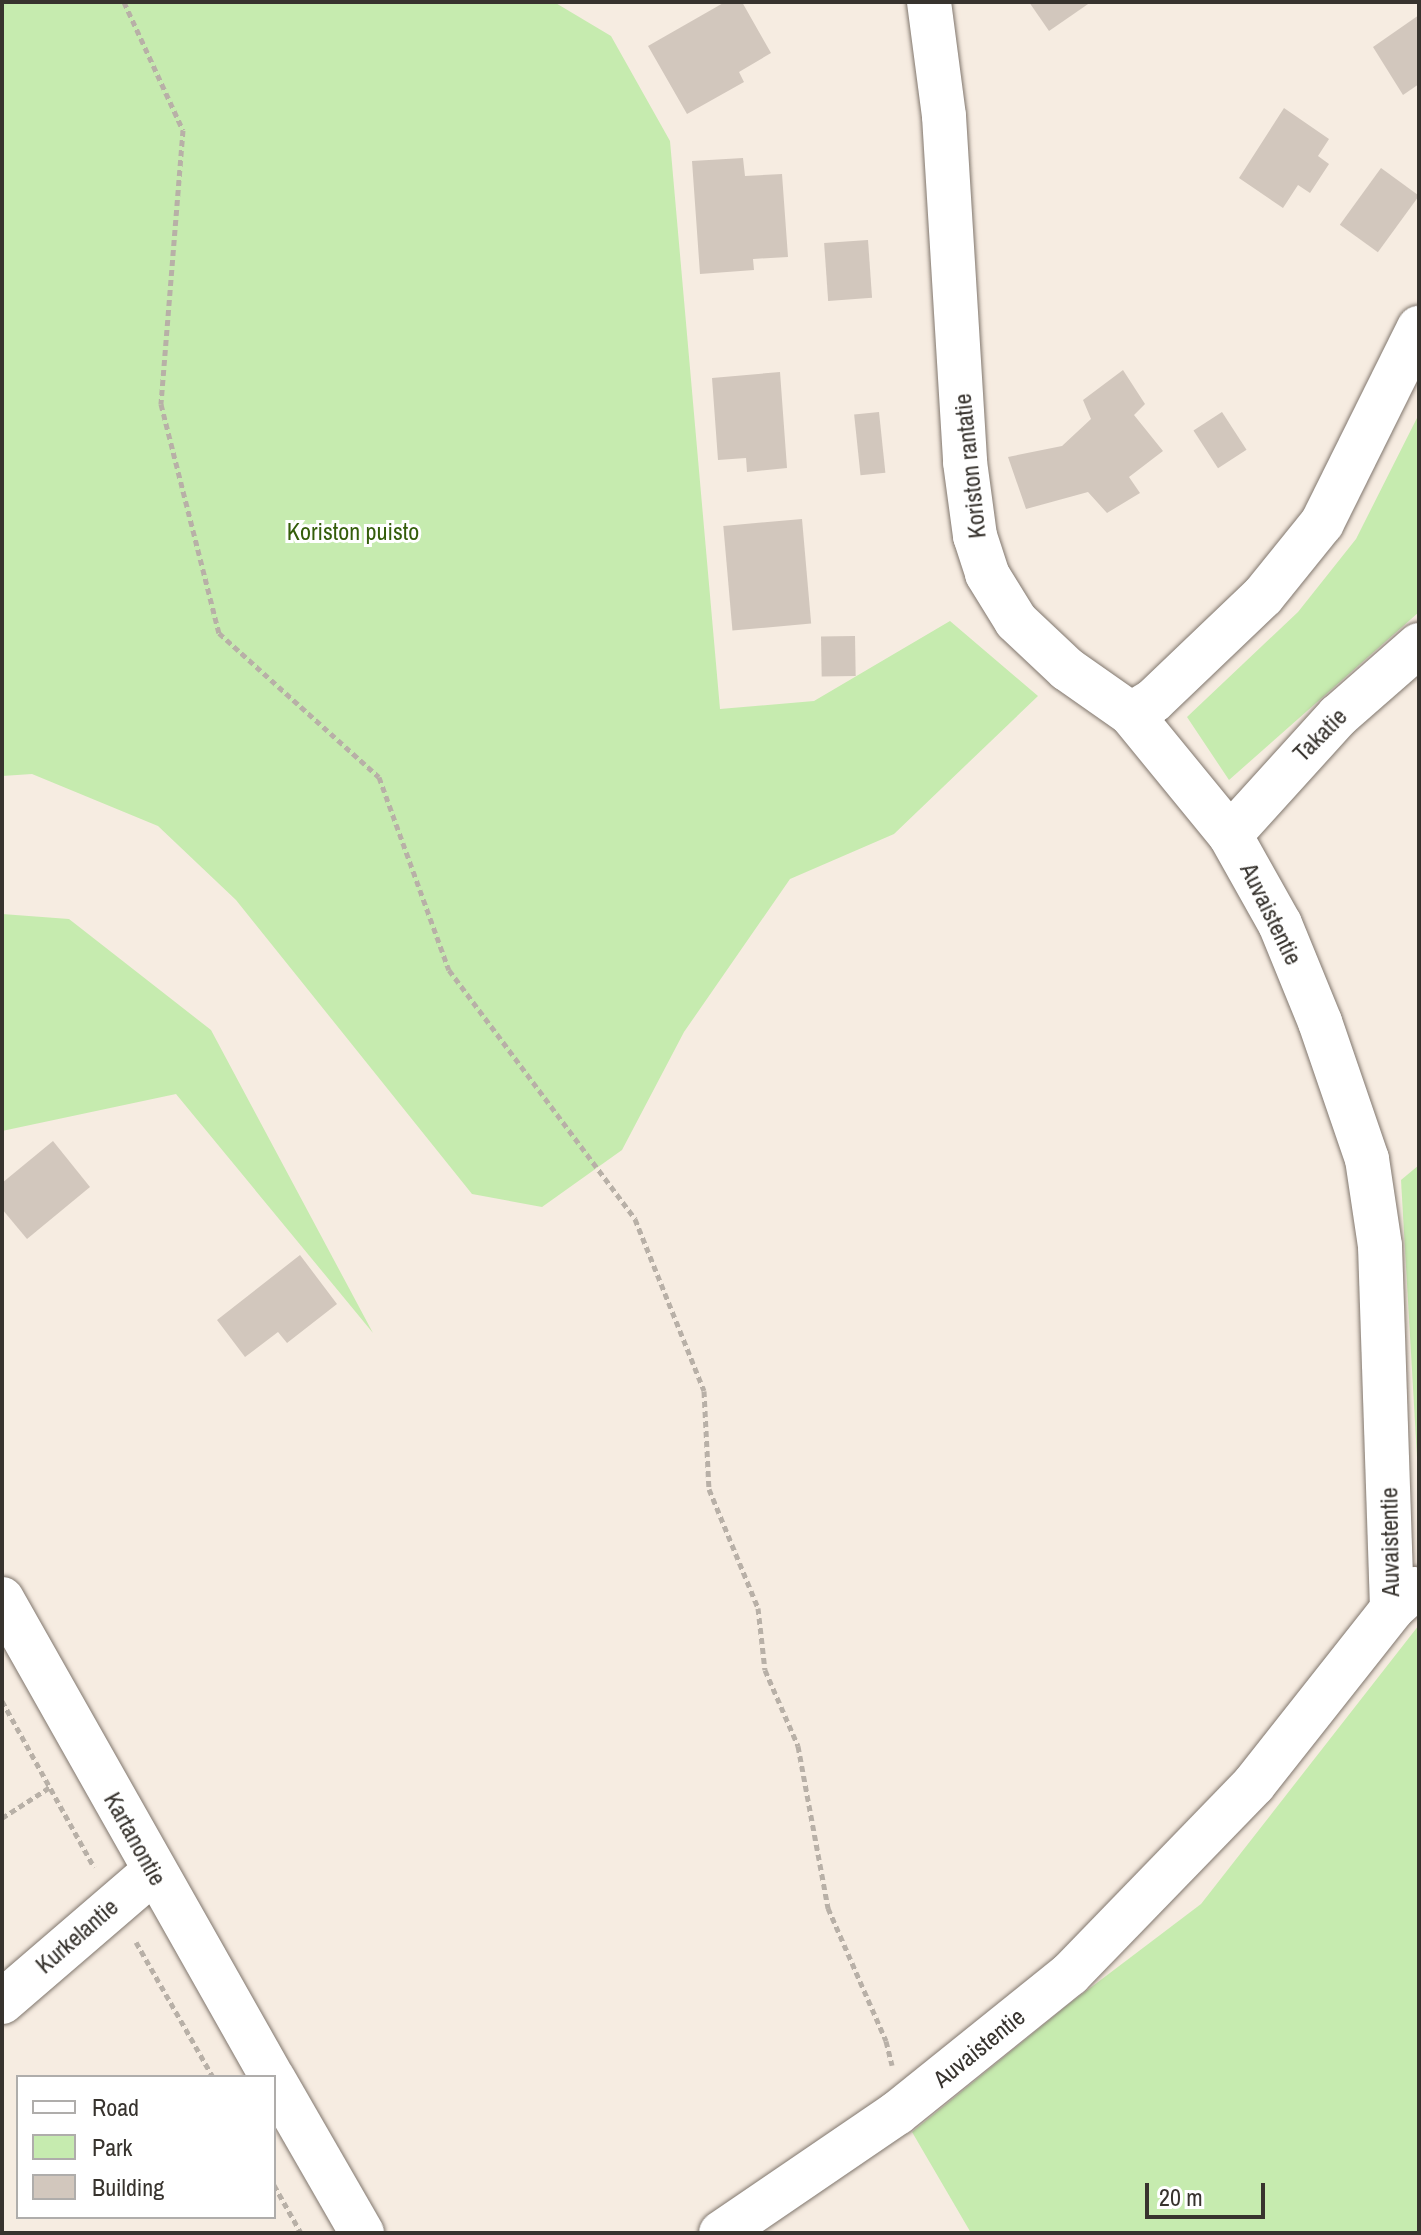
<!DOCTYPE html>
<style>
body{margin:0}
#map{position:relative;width:1421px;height:2235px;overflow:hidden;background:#f6ece1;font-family:"Archivo Narrow",sans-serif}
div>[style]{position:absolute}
.green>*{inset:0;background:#c6ebaf}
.building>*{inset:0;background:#d2c7bd;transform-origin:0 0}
.path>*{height:5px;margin-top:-2.5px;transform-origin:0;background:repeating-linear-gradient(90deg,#b8b0a7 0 6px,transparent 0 10px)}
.roads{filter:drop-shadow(0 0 2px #80766d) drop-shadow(0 0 2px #80766d)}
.minor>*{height:44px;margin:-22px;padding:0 22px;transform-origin:22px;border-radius:22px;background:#fff}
span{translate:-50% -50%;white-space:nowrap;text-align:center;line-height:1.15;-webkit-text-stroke:6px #fff;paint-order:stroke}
.street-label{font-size:24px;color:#37332e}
.park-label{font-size:24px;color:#345d0a}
.frame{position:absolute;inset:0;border:4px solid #37332e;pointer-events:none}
.legend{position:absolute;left:16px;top:2075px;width:260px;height:144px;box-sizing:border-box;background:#fff;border:2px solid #afadab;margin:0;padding:10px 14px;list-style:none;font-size:24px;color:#37332e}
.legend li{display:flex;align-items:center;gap:16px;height:40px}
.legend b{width:40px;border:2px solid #afadab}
.scale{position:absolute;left:1145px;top:2183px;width:120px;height:36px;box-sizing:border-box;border:4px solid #37332e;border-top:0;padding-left:10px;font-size:24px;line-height:28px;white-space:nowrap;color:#37332e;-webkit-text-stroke:6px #fff;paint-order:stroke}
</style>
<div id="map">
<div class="green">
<div style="clip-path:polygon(2px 2px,554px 2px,611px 36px,670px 141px,720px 709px,814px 701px,950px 621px,1038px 696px,894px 834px,790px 879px,684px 1032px,622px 1150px,542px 1207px,472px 1194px,236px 900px,158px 826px,32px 774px,2px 776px)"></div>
<div style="clip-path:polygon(1419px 414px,1419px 612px,1229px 780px,1187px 717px,1298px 612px,1356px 539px)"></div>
<div style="clip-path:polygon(2px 914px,69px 919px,211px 1030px,373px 1333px,176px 1094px,2px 1131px)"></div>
<div style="clip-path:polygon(1419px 1165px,1419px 1491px,1401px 1180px)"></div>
<div style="clip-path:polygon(1419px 1625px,1419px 2233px,971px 2233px,912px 2132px,1069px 2004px,1201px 1904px)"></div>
</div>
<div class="building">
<div style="clip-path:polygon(725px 2px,742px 2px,771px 53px,739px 72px,744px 82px,687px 114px,648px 46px)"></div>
<div style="clip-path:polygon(1029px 2px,1091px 2px,1049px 31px)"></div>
<div style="clip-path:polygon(1419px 15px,1419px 84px,1403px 95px,1373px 47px)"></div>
<div style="clip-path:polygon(1284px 108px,1329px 139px,1318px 156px,1329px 164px,1310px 193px,1298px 185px,1283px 208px,1239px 178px)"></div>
<div style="clip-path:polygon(743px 158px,745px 176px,782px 174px,788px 257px,753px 259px,754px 270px,700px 274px,692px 161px)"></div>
<div style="left:1381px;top:168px;width:47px;height:70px;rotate:36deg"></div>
<div style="left:868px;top:240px;width:58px;height:44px;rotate:86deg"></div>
<div style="clip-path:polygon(1123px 370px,1145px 404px,1134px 415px,1163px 451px,1129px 477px,1140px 493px,1107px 513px,1088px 492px,1026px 509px,1008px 457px,1062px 446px,1091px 419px,1083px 400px)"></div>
<div style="clip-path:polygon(780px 372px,787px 468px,747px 472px,746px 458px,718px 460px,712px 378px)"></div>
<div style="left:879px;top:412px;width:61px;height:25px;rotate:84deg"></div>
<div style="left:1222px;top:412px;width:45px;height:34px;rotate:57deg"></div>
<div style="left:802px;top:519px;width:105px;height:79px;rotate:85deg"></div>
<div style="left:855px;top:636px;width:40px;height:34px;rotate:89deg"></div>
<div style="clip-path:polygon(53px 1141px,90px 1187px,27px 1239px,2px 1209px,2px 1183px)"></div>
<div style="clip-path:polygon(300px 1255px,337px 1304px,287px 1343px,278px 1332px,245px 1357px,217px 1320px)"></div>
</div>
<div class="path">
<div style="left:124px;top:2px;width:141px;rotate:65.3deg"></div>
<div style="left:183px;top:130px;width:275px;rotate:94.6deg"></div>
<div style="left:161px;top:404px;width:236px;rotate:75.8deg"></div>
<div style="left:219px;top:633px;width:215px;rotate:42deg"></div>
<div style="left:379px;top:777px;width:205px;rotate:70.1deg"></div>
<div style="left:449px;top:970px;width:311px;rotate:53.2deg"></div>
<div style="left:635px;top:1219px;width:185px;rotate:68.1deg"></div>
<div style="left:704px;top:1391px;width:98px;rotate:87.1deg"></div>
<div style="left:709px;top:1489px;width:129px;rotate:67.6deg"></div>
<div style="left:758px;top:1608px;width:62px;rotate:83.6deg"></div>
<div style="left:765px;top:1670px;width:83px;rotate:66.5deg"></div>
<div style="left:798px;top:1746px;width:165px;rotate:79.5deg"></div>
<div style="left:828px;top:1908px;width:145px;rotate:66.4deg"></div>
<div style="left:886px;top:2041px;width:25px;rotate:76deg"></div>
<div style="left:2px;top:1701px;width:190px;rotate:61deg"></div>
<div style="left:2px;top:1818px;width:57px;rotate:-32.9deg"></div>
<div style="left:136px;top:1942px;width:155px;rotate:60.3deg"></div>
<div style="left:274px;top:2185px;width:55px;rotate:60.6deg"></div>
</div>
<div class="roads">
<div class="minor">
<div style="left:929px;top:2px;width:115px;rotate:82.5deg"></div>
<div style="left:944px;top:116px;width:347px;rotate:86.5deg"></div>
<div style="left:965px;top:462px;width:75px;rotate:82.3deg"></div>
<div style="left:975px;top:536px;width:40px;rotate:72deg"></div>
<div style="left:987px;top:574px;width:55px;rotate:58.3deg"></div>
<div style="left:1016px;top:621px;width:70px;rotate:43.3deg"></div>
<div style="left:1067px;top:669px;width:78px;rotate:35.1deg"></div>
<div style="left:1131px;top:714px;width:156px;rotate:50.7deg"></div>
<div style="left:1230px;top:835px;width:102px;rotate:60.7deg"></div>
<div style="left:1280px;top:924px;width:106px;rotate:67.8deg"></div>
<div style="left:1320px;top:1022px;width:145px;rotate:71.1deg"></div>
<div style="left:1367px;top:1159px;width:88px;rotate:81.5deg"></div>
<div style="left:1380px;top:1246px;width:363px;rotate:88.1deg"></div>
<div style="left:1131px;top:714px;width:26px;rotate:-31deg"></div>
<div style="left:1153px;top:701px;width:152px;rotate:-43.7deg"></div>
<div style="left:1263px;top:596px;width:94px;rotate:-51.1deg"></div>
<div style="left:1322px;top:523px;width:218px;rotate:-63.6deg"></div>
<div style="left:1230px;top:835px;width:161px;rotate:-47.8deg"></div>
<div style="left:1338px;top:716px;width:108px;rotate:-41.2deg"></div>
<div style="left:2px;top:1599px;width:549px;rotate:60.54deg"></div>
<div style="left:2px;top:2002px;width:199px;rotate:-40.7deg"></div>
<div style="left:274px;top:2080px;width:177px;rotate:60.1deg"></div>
<div style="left:721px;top:2233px;width:213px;rotate:-34.3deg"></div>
<div style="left:897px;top:2113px;width:222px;rotate:-38.8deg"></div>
<div style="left:1070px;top:1974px;width:264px;rotate:-45.9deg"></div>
<div style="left:1254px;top:1784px;width:223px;rotate:-51.7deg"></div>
<div style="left:1392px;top:1609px;width:30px;rotate:-42deg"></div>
</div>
</div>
<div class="street-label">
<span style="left:970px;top:466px;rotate:-96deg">Koriston rantatie</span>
<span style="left:1320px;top:735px;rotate:-45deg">Takatie</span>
<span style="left:1271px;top:914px;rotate:64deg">Auvaistentie</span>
<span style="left:1390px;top:1542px;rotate:-91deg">Auvaistentie</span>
<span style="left:135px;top:1839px;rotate:61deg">Kartanontie</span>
<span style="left:77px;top:1936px;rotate:-41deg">Kurkelantie</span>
<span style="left:979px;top:2048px;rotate:-39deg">Auvaistentie</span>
</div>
<div class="park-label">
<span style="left:353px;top:532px">Koriston puisto</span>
</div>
<div class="frame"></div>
<ul class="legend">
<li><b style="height:10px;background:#fff"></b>Road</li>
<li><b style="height:22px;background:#c6ebaf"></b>Park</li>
<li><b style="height:22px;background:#d2c7bd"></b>Building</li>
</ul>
<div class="scale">20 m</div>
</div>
